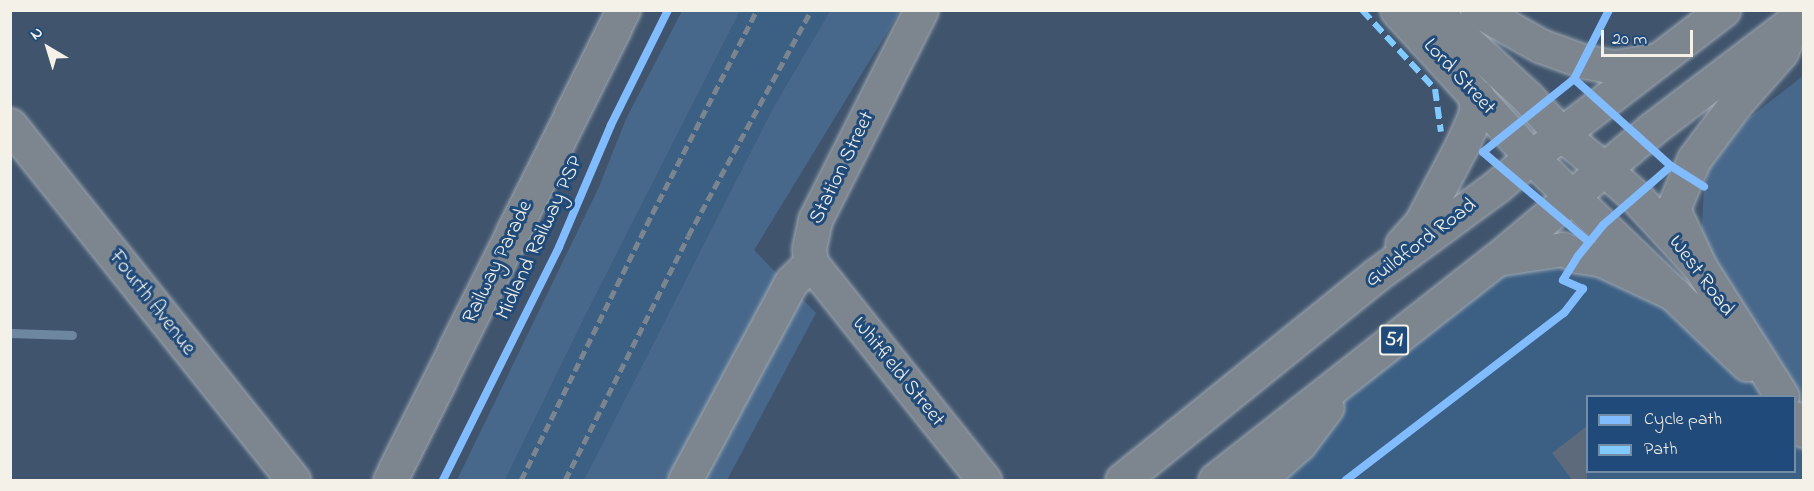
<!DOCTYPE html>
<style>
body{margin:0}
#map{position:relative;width:1814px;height:491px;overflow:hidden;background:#40556d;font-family:"Indie Flower",sans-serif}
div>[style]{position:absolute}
.built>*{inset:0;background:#3c5f84}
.green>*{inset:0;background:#48688b}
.stream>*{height:9px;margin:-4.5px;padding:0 4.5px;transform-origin:4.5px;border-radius:4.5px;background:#6e87a1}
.building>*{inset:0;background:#5c6a7b}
.roads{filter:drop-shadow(0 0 2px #a1aab3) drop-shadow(0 0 2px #a1aab3)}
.street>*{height:33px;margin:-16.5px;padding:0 16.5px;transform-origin:16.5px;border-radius:16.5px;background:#7d868f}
.secondary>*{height:33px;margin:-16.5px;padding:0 16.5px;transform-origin:16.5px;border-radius:16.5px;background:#7d868f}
.primary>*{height:33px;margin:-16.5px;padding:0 16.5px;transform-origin:16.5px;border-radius:16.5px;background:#7d868f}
.highway>*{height:33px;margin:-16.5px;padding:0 16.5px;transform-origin:16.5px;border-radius:16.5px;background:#7d868f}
.rail>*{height:4.5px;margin-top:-2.25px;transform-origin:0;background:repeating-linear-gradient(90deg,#7a8590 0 9px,transparent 0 13.5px)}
.quiet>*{height:6px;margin-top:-3px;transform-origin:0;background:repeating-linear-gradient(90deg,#80caff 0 12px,transparent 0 18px)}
.cycleway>*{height:8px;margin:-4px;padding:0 4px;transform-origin:4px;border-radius:4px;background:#80bcff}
span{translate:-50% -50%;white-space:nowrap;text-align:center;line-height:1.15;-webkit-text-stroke:6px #1f4a7a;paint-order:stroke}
.shield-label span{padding:2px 4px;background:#1f4a7a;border:2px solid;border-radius:4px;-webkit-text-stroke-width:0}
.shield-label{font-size:20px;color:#f4f1e8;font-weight:700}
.street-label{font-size:21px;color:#f4f1e8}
.frame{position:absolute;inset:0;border:12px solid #f4f1e8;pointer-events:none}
.legend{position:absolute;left:1586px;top:395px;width:210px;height:78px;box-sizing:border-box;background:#1f4a7a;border:2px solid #748da6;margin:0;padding:8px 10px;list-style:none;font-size:18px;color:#f4f1e8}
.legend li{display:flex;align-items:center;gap:12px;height:30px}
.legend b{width:30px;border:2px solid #748da6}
.north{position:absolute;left:18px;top:18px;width:60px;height:60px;-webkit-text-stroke:4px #1f4a7a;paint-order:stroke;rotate:322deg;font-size:16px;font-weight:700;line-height:24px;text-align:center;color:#f4f1e8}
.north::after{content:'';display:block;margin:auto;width:21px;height:27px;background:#f4f1e8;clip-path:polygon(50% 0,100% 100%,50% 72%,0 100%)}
.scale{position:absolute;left:1601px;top:30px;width:92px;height:27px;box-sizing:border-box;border:3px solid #f4f1e8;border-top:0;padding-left:8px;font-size:18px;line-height:21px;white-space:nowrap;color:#f4f1e8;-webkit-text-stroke:4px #1f4a7a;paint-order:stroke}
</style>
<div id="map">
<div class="built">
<div style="clip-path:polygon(740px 11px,830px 11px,773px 108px,584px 480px,505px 480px,585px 316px)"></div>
<div style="clip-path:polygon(1563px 249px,1674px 294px,1776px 396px,1588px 396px,1588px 472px,1794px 472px,1795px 418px,1803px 431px,1803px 480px,1215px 480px,1497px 259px)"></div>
</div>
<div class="green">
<div style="clip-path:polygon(682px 11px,740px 11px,585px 316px,505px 480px,457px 480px,599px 187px,626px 119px)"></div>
<div style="clip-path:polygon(830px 11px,900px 11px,754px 250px,816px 313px,727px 480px,584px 480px,773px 108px)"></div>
<div style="clip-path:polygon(1803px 76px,1803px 431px,1700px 267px,1704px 187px,1709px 168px,1745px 121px)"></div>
</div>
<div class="stream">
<div style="left:10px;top:333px;width:62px;rotate:1.8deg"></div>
</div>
<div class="building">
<div style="clip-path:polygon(1587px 426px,1587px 480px,1572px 480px,1552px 453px)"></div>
</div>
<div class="roads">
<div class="street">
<div style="left:921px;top:10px;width:235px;rotate:116.8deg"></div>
<div style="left:815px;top:220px;width:30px;rotate:102deg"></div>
<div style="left:809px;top:249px;width:14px;rotate:82deg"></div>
<div style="left:811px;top:263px;width:278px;rotate:51.4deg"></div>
<div style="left:10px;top:125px;width:454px;rotate:51.4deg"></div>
<div style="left:685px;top:480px;width:225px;rotate:-61.8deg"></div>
<div style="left:791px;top:282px;width:28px;rotate:-44deg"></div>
</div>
<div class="secondary">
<div style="left:1604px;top:169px;width:43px;rotate:41.2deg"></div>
<div style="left:1636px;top:197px;width:95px;rotate:47.6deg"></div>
<div style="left:1700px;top:267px;width:153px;rotate:57.6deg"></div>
<div style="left:1570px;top:195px;width:245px;rotate:43.7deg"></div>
<div style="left:1794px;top:418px;width:16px;rotate:52deg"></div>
<div style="left:390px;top:480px;width:525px;rotate:-63.63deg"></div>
</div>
<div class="primary">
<div style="left:1397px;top:10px;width:199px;rotate:47.6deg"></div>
<div style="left:1531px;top:157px;width:54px;rotate:44.3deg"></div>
<div style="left:1433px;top:10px;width:128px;rotate:42.8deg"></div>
<div style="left:1527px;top:97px;width:50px;rotate:47.4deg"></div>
<div style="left:1561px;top:134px;width:55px;rotate:39.1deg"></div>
</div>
<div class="highway">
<div style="left:1477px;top:10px;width:73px;rotate:29.4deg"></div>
<div style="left:1541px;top:46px;width:45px;rotate:19.7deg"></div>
<div style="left:1583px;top:61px;width:32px;rotate:11deg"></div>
<div style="left:1614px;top:67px;width:44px;rotate:-9.2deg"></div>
<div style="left:1402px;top:244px;width:28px;rotate:-48deg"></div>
<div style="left:1421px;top:223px;width:88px;rotate:-62.3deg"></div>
<div style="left:1462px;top:145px;width:32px;rotate:-66deg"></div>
<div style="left:1475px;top:116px;width:20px;rotate:-84deg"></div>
<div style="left:1497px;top:259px;width:67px;rotate:-8.6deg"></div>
<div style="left:1563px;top:249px;width:17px;rotate:25deg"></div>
<div style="left:1578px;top:256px;width:24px;rotate:9deg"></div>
<div style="left:1602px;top:260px;width:80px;rotate:25.3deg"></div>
<div style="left:1700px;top:267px;width:64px;rotate:-115deg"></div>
<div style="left:1673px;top:209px;width:54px;rotate:-67.2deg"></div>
<div style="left:1694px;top:159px;width:70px;rotate:-53.1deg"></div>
<div style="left:1736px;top:103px;width:68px;rotate:-48.6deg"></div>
<div style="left:1781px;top:52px;width:15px;rotate:-67deg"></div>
<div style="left:1122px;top:480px;width:326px;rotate:-38.9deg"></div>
<div style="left:1376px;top:275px;width:149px;rotate:-36.3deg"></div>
<div style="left:1496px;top:187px;width:46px;rotate:-40.6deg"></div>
<div style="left:1531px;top:157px;width:242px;rotate:-37.4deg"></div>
<div style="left:1215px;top:480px;width:358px;rotate:-38.1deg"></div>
<div style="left:1497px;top:259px;width:202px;rotate:-40deg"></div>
<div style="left:1652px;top:129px;width:191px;rotate:-37.3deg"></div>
<div style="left:1258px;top:480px;width:55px;rotate:-41.3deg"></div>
<div style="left:1299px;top:444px;width:46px;rotate:-52.9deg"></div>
</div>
</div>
<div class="rail">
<div style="left:521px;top:480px;width:297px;rotate:-63.8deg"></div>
<div style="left:652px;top:214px;width:229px;rotate:-62.8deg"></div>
<div style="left:565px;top:480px;width:273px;rotate:-63.2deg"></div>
<div style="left:688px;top:236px;width:257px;rotate:-61.4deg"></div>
</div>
<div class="quiet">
<div style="left:1362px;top:10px;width:108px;rotate:47.3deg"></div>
<div style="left:1435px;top:89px;width:43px;rotate:82.1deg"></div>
</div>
<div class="cycleway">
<div style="left:1574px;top:79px;width:130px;rotate:41.9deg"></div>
<div style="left:1589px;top:242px;width:139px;rotate:-139.7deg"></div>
<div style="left:1483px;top:152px;width:117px;rotate:-38.7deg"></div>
<div style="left:1574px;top:79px;width:77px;rotate:-63.1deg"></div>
<div style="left:443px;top:480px;width:260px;rotate:-63.5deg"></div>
<div style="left:559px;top:247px;width:133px;rotate:-66.9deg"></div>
<div style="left:611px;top:125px;width:128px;rotate:-63.6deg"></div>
<div style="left:1346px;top:480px;width:275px;rotate:-37.5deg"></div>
<div style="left:1564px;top:313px;width:31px;rotate:-52deg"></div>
<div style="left:1583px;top:289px;width:22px;rotate:-156deg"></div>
<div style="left:1563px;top:280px;width:28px;rotate:-58deg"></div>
<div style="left:1578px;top:256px;width:40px;rotate:-51deg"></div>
<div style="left:1603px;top:225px;width:90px;rotate:-40.9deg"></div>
<div style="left:1671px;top:166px;width:39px;rotate:32deg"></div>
</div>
<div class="shield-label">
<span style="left:1394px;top:340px">51</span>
</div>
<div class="street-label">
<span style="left:1459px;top:77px;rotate:47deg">Lord Street</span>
<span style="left:842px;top:168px;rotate:-64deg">Station Street</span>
<span style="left:540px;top:238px;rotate:-65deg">Midland Railway PSP</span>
<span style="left:1421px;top:243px;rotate:-37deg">Guildford Road</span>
<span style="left:498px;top:262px;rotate:-64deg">Railway Parade</span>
<span style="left:1701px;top:276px;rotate:53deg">West Road</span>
<span style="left:152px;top:303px;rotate:52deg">Fourth Avenue</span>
<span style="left:898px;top:372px;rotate:51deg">Whitfield Street</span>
</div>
<div class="frame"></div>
<ul class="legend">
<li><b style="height:8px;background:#80bcff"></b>Cycle path</li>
<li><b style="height:8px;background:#80caff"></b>Path</li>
</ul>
<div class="north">N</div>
<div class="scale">20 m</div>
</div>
